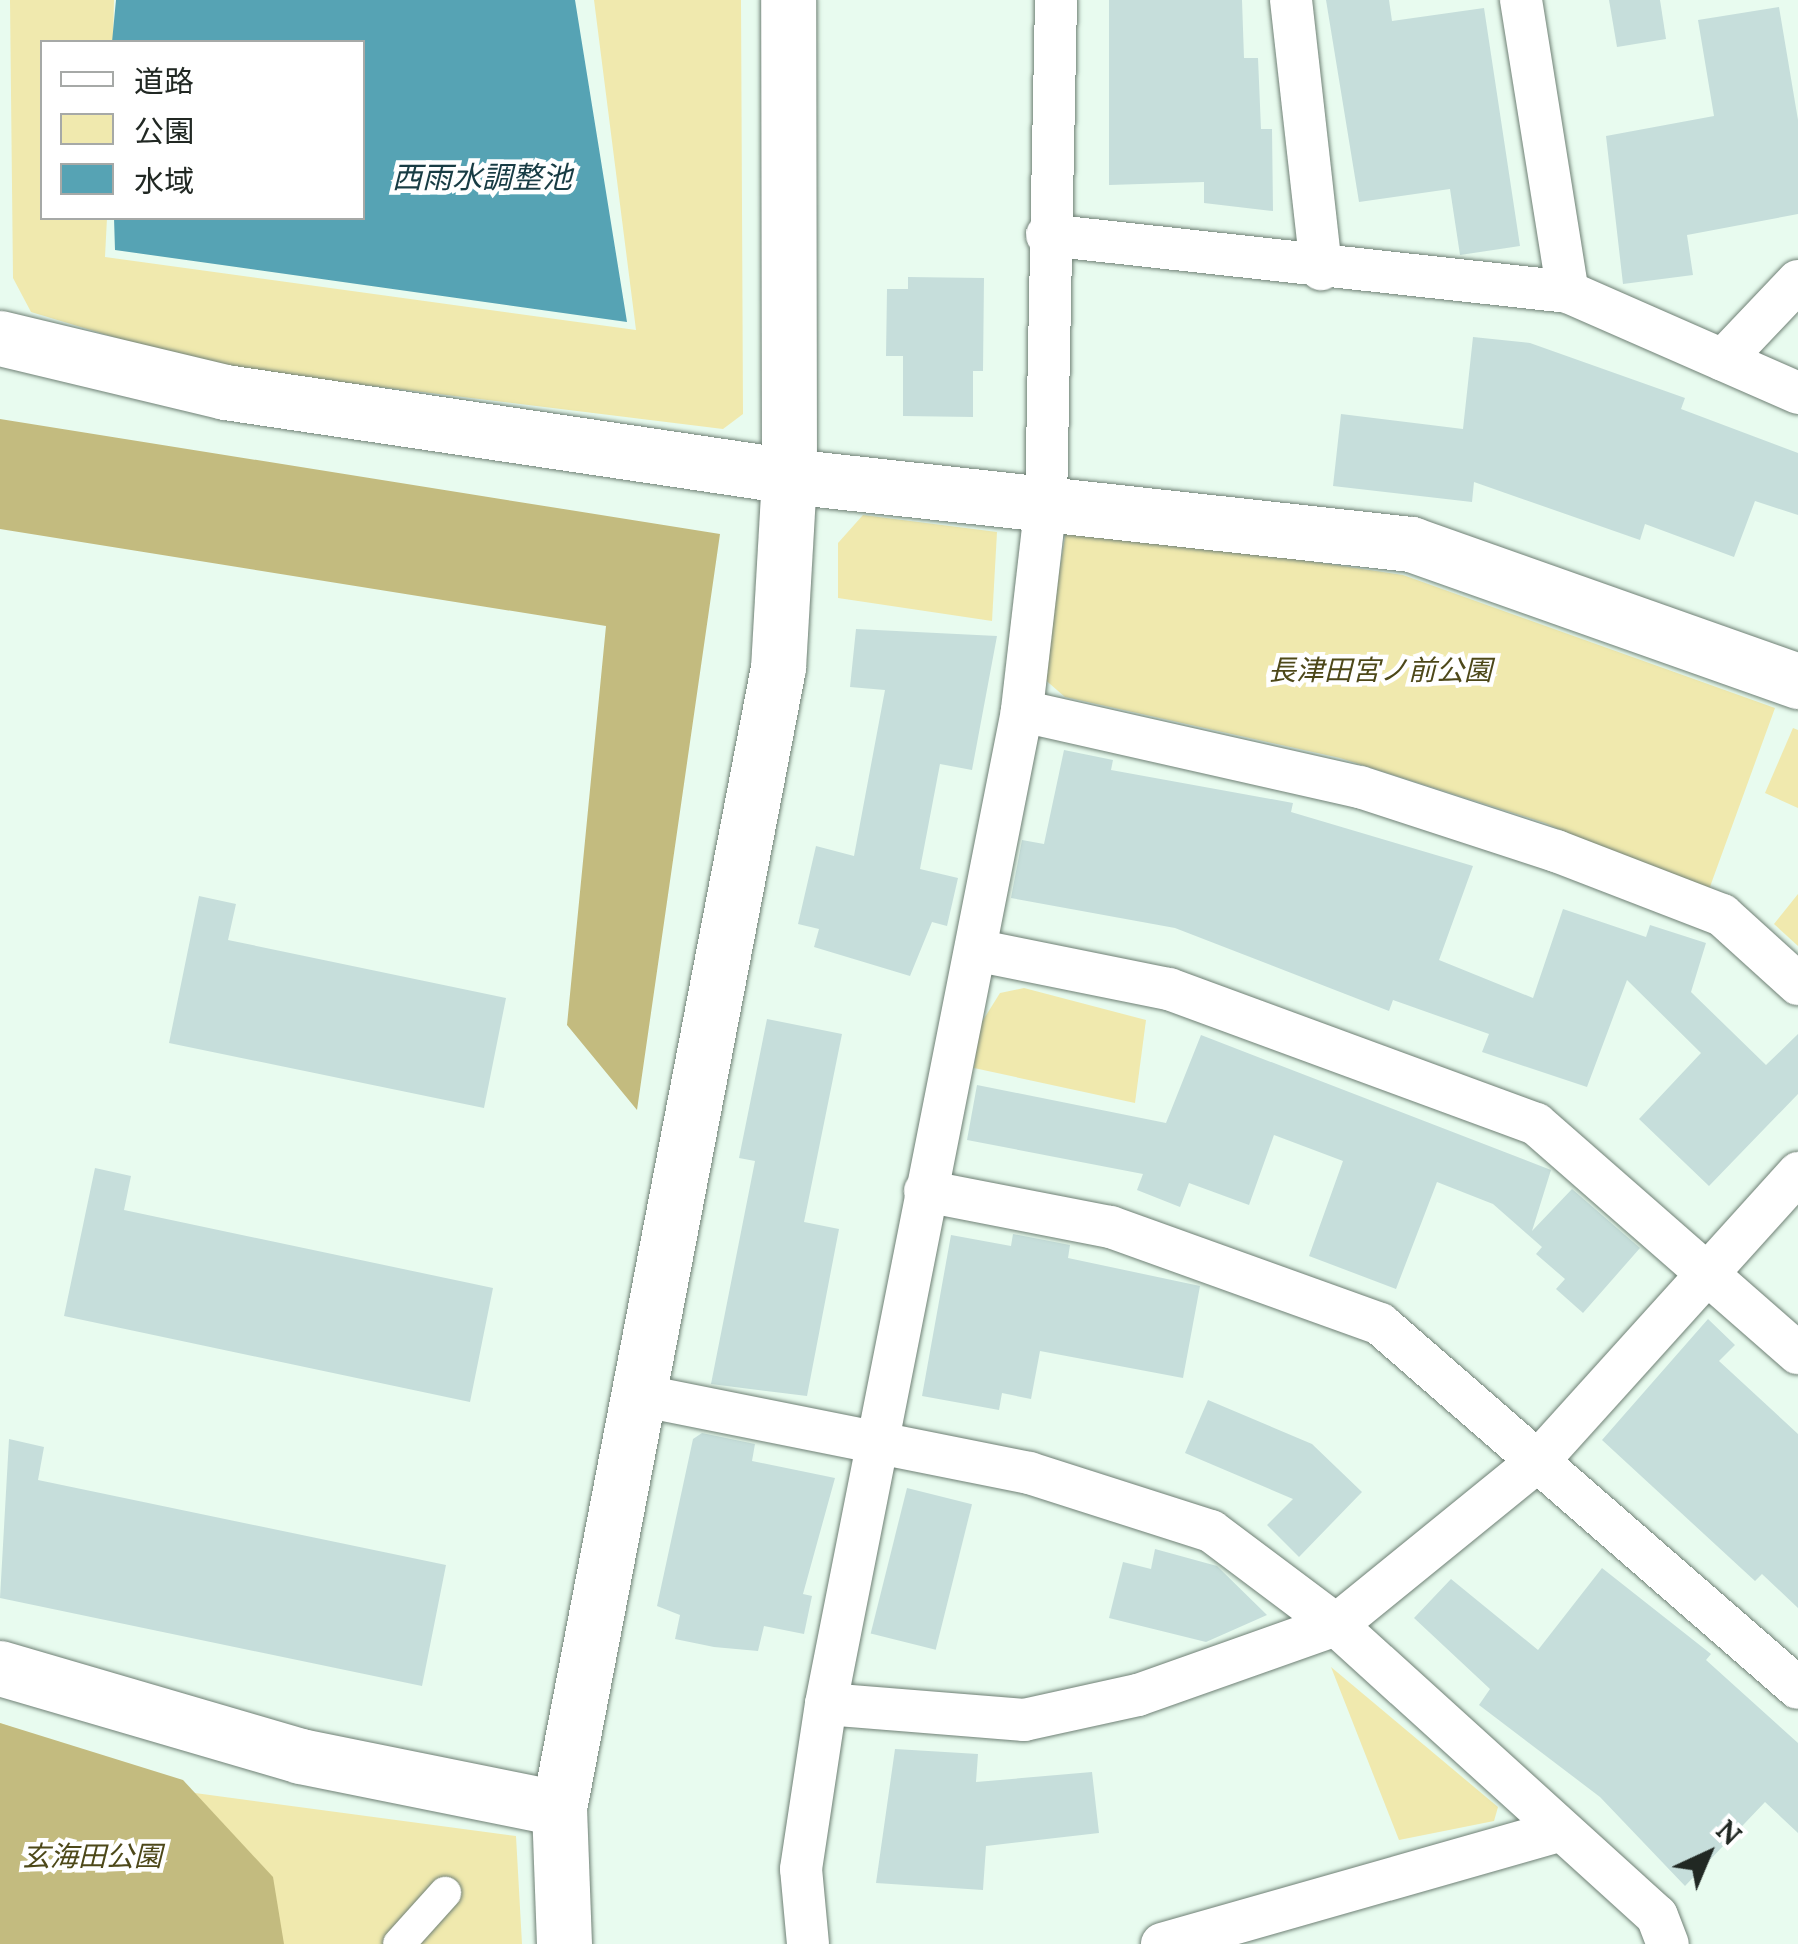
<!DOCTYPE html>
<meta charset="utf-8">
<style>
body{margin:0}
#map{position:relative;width:1798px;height:1944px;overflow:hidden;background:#e8fbef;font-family:Lora,"Noto Sans JP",serif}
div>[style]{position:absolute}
.green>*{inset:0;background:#f0e9ae}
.forest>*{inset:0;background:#c3bb7f}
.water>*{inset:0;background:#56a3b4}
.building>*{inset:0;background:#c6dedb;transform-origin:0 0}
.roads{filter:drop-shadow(0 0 2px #6f8075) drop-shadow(0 0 2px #6f8075)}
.pedestrian>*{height:32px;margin:-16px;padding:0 16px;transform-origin:16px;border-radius:16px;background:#fff}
.minor>*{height:42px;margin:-21px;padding:0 21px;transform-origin:21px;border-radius:21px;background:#fff}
.tertiary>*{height:55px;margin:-27.5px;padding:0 27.5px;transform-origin:27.5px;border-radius:27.5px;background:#fff}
span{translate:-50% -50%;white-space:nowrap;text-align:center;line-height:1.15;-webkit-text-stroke:9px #fff;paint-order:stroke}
.park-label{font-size:28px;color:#4d4819;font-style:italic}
.water-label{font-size:30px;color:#183c44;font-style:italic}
.legend{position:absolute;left:40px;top:40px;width:325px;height:180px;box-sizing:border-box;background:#fff;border:2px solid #a6a9a7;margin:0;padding:12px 18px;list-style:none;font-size:30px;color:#212823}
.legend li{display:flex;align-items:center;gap:20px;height:50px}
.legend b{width:50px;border:2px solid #a6a9a7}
.north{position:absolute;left:1658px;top:1804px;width:100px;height:100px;-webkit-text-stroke:8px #fff;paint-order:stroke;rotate:44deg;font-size:28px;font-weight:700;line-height:40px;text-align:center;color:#212823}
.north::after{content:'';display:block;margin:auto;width:35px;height:45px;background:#212823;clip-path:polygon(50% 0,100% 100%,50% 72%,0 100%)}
</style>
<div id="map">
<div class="green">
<div style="clip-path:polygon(10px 0,114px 0,113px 42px,42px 42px,42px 218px,107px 218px,105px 257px,636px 330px,594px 0,741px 0,743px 414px,723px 429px,210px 366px,31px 312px,13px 278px)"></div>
<div style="clip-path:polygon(863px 515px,997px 532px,992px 621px,838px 598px,838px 543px)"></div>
<div style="clip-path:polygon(1067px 525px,1403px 575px,1775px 708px,1707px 895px,1545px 823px,1340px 758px,1065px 697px,1042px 677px)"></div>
<div style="clip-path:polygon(1793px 728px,1798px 730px,1798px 808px,1765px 793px)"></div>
<div style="clip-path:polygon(1798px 894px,1798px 946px,1774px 924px)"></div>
<div style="clip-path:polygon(1024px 988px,1146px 1020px,1135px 1103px,974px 1068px,980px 1025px,1000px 993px)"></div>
<div style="clip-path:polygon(1331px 1667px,1498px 1807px,1494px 1821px,1399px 1840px)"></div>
<div style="clip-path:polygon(0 1723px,195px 1793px,516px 1836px,522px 1944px,0 1944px)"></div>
</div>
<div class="forest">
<div style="clip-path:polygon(0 419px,720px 534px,637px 1110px,567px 1025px,606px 626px,0 529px)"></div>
<div style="clip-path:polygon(0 1723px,183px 1780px,273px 1877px,284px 1944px,0 1944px)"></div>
</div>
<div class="water">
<div style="clip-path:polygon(116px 0,575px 0,627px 322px,115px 250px,114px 218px,362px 218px,362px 42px,112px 42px)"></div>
</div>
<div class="building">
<div style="clip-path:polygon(1109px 0,1242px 0,1244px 58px,1258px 58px,1261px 129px,1272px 129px,1273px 211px,1204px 203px,1204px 182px,1109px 185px)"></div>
<div style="clip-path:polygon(1326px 0,1389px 0,1392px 21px,1484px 8px,1520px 246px,1460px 255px,1450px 189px,1359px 202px)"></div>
<div style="clip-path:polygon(1609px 0,1660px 0,1666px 39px,1617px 47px)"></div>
<div style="clip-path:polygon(1779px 7px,1798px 120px,1798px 214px,1687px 235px,1693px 275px,1623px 284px,1606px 136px,1714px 116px,1698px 20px)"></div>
<div style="clip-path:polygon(908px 277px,984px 278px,983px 371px,973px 371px,973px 417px,903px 416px,903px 356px,886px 356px,887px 289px,908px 289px)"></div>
<div style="clip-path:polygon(1473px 337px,1530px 343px,1685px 398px,1681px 409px,1798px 453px,1798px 515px,1755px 501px,1734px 557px,1645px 524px,1640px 540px,1474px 482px,1472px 502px,1333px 486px,1341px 414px,1463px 429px)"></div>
<div style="clip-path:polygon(856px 629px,997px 636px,972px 770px,940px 764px,920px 869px,958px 878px,947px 926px,932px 922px,910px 976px,814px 947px,819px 929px,798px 924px,816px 846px,854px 856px,885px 690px,850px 687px)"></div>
<div style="clip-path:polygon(1064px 750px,1113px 760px,1111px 770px,1293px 803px,1291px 812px,1473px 866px,1439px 960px,1533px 998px,1563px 909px,1646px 937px,1650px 925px,1706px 943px,1691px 992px,1766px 1065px,1798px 1034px,1798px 1094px,1709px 1186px,1639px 1119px,1701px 1053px,1627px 980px,1587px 1087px,1482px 1052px,1489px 1034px,1393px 1000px,1389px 1011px,1175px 928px,1011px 898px,1022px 840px,1044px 844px)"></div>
<div style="clip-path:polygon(199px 896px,236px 904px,228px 940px,506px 998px,484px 1108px,169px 1043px)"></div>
<div style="clip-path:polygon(767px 1019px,842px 1034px,804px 1222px,839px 1229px,807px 1396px,711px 1384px,755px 1161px,739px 1158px)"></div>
<div style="clip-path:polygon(1201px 1035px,1551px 1170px,1532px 1231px,1572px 1189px,1640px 1248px,1583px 1313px,1556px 1289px,1565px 1279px,1536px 1254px,1542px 1247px,1493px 1204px,1437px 1182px,1396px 1289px,1309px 1256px,1343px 1161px,1274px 1135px,1249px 1205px,1189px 1183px,1180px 1207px,1137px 1190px,1143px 1174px,967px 1140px,977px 1085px,1166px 1123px)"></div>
<div style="clip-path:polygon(95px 1168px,131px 1176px,124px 1210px,493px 1288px,470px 1402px,64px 1316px)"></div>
<div style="clip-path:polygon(1013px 1234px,1070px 1245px,1068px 1258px,1200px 1286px,1183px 1378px,1040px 1351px,1031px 1399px,1002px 1393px,999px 1410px,922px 1396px,951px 1235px,1011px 1246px)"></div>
<div style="clip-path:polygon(1708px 1319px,1735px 1345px,1719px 1361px,1798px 1434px,1798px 1608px,1762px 1574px,1755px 1581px,1602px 1440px)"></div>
<div style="clip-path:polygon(1208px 1400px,1312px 1444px,1362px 1492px,1299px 1557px,1267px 1525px,1293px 1499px,1185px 1453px)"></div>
<div style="clip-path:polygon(702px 1433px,755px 1444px,752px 1461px,835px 1478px,803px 1594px,812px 1596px,804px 1634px,764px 1626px,758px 1651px,714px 1647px,675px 1639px,680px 1615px,657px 1606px,693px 1439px)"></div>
<div style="clip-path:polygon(9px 1439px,44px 1447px,38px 1480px,446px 1565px,422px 1686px,0 1598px)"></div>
<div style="left:907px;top:1488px;width:67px;height:150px;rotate:14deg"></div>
<div style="clip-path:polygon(1155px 1549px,1217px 1566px,1267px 1615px,1206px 1642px,1109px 1618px,1123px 1562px,1151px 1569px)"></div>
<div style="clip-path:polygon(1602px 1568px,1711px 1654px,1706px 1660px,1798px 1743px,1798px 1833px,1765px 1802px,1685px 1886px,1600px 1797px,1479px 1705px,1490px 1689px,1414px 1618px,1451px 1579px,1538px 1650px)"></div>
<div style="clip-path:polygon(895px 1749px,978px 1754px,976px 1782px,1092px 1772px,1099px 1833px,986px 1846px,983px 1890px,876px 1883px)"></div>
</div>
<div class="roads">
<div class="pedestrian">
<div style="left:399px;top:1944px;width:69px;rotate:-48deg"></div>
</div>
<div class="minor">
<div style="left:1056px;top:0;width:502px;rotate:91.14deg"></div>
<div style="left:1046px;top:502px;width:210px;rotate:96.6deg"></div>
<div style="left:1022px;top:711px;width:1012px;rotate:101.17deg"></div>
<div style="left:826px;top:1704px;width:199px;rotate:4.6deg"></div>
<div style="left:1024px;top:1720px;width:117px;rotate:-12.4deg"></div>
<div style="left:1138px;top:1695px;width:210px;rotate:-19.5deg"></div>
<div style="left:1336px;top:1625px;width:433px;rotate:42.2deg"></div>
<div style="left:1657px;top:1916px;width:30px;rotate:69deg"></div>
<div style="left:1291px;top:0;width:271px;rotate:83.6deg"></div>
<div style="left:1521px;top:0;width:296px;rotate:80.9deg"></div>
<div style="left:1047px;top:235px;width:524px;rotate:6.24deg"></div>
<div style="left:1568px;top:292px;width:251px;rotate:23.7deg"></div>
<div style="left:1723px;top:360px;width:109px;rotate:-46.5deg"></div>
<div style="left:1022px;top:711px;width:346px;rotate:12.7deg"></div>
<div style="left:1360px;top:787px;width:206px;rotate:18.1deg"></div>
<div style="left:1556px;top:851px;width:178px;rotate:21.1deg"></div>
<div style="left:1722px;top:915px;width:103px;rotate:42.2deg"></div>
<div style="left:980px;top:951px;width:193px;rotate:11.4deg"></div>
<div style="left:1169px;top:989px;width:391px;rotate:20.2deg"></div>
<div style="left:1536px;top:1124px;width:348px;rotate:41.2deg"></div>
<div style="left:925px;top:1191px;width:189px;rotate:11deg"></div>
<div style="left:1111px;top:1227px;width:286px;rotate:19.8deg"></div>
<div style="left:1380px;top:1324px;width:554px;rotate:41.05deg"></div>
<div style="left:639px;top:1395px;width:398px;rotate:11.3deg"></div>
<div style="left:1029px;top:1473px;width:191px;rotate:17.7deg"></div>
<div style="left:1211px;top:1531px;width:156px;rotate:36.9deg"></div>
<div style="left:1336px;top:1625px;width:262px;rotate:-39.1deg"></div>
<div style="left:1539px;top:1460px;width:387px;rotate:-47.9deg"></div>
<div style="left:808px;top:1944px;width:75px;rotate:-95.3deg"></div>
<div style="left:801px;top:1869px;width:167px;rotate:-81.4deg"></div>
<div style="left:1162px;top:1944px;width:414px;rotate:-15.9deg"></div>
</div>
<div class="tertiary">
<div style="left:0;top:338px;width:231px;rotate:13.5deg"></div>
<div style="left:225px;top:392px;width:570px;rotate:8.47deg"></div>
<div style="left:789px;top:476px;width:626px;rotate:6.24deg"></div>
<div style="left:1411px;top:544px;width:411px;rotate:19.5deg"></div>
<div style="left:0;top:1668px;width:313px;rotate:16.3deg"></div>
<div style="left:300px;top:1756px;width:264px;rotate:11.4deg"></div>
<div style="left:564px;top:1944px;width:136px;rotate:-92.1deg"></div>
<div style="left:559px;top:1808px;width:1161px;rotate:-79.13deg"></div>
<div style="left:778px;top:668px;width:192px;rotate:-86.7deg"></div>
<div style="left:789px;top:476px;width:476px;rotate:-90.1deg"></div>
</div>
</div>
<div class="park-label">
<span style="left:1380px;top:670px">長津田宮ノ前公園</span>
<span style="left:92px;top:1856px">玄海田公園</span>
</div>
<div class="water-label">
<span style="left:482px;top:177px">西雨水調整池</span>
</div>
<ul class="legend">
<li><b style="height:12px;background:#fff"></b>道路</li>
<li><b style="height:28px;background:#f0e9ae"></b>公園</li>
<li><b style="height:28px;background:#56a3b4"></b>水域</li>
</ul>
<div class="north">N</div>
</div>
